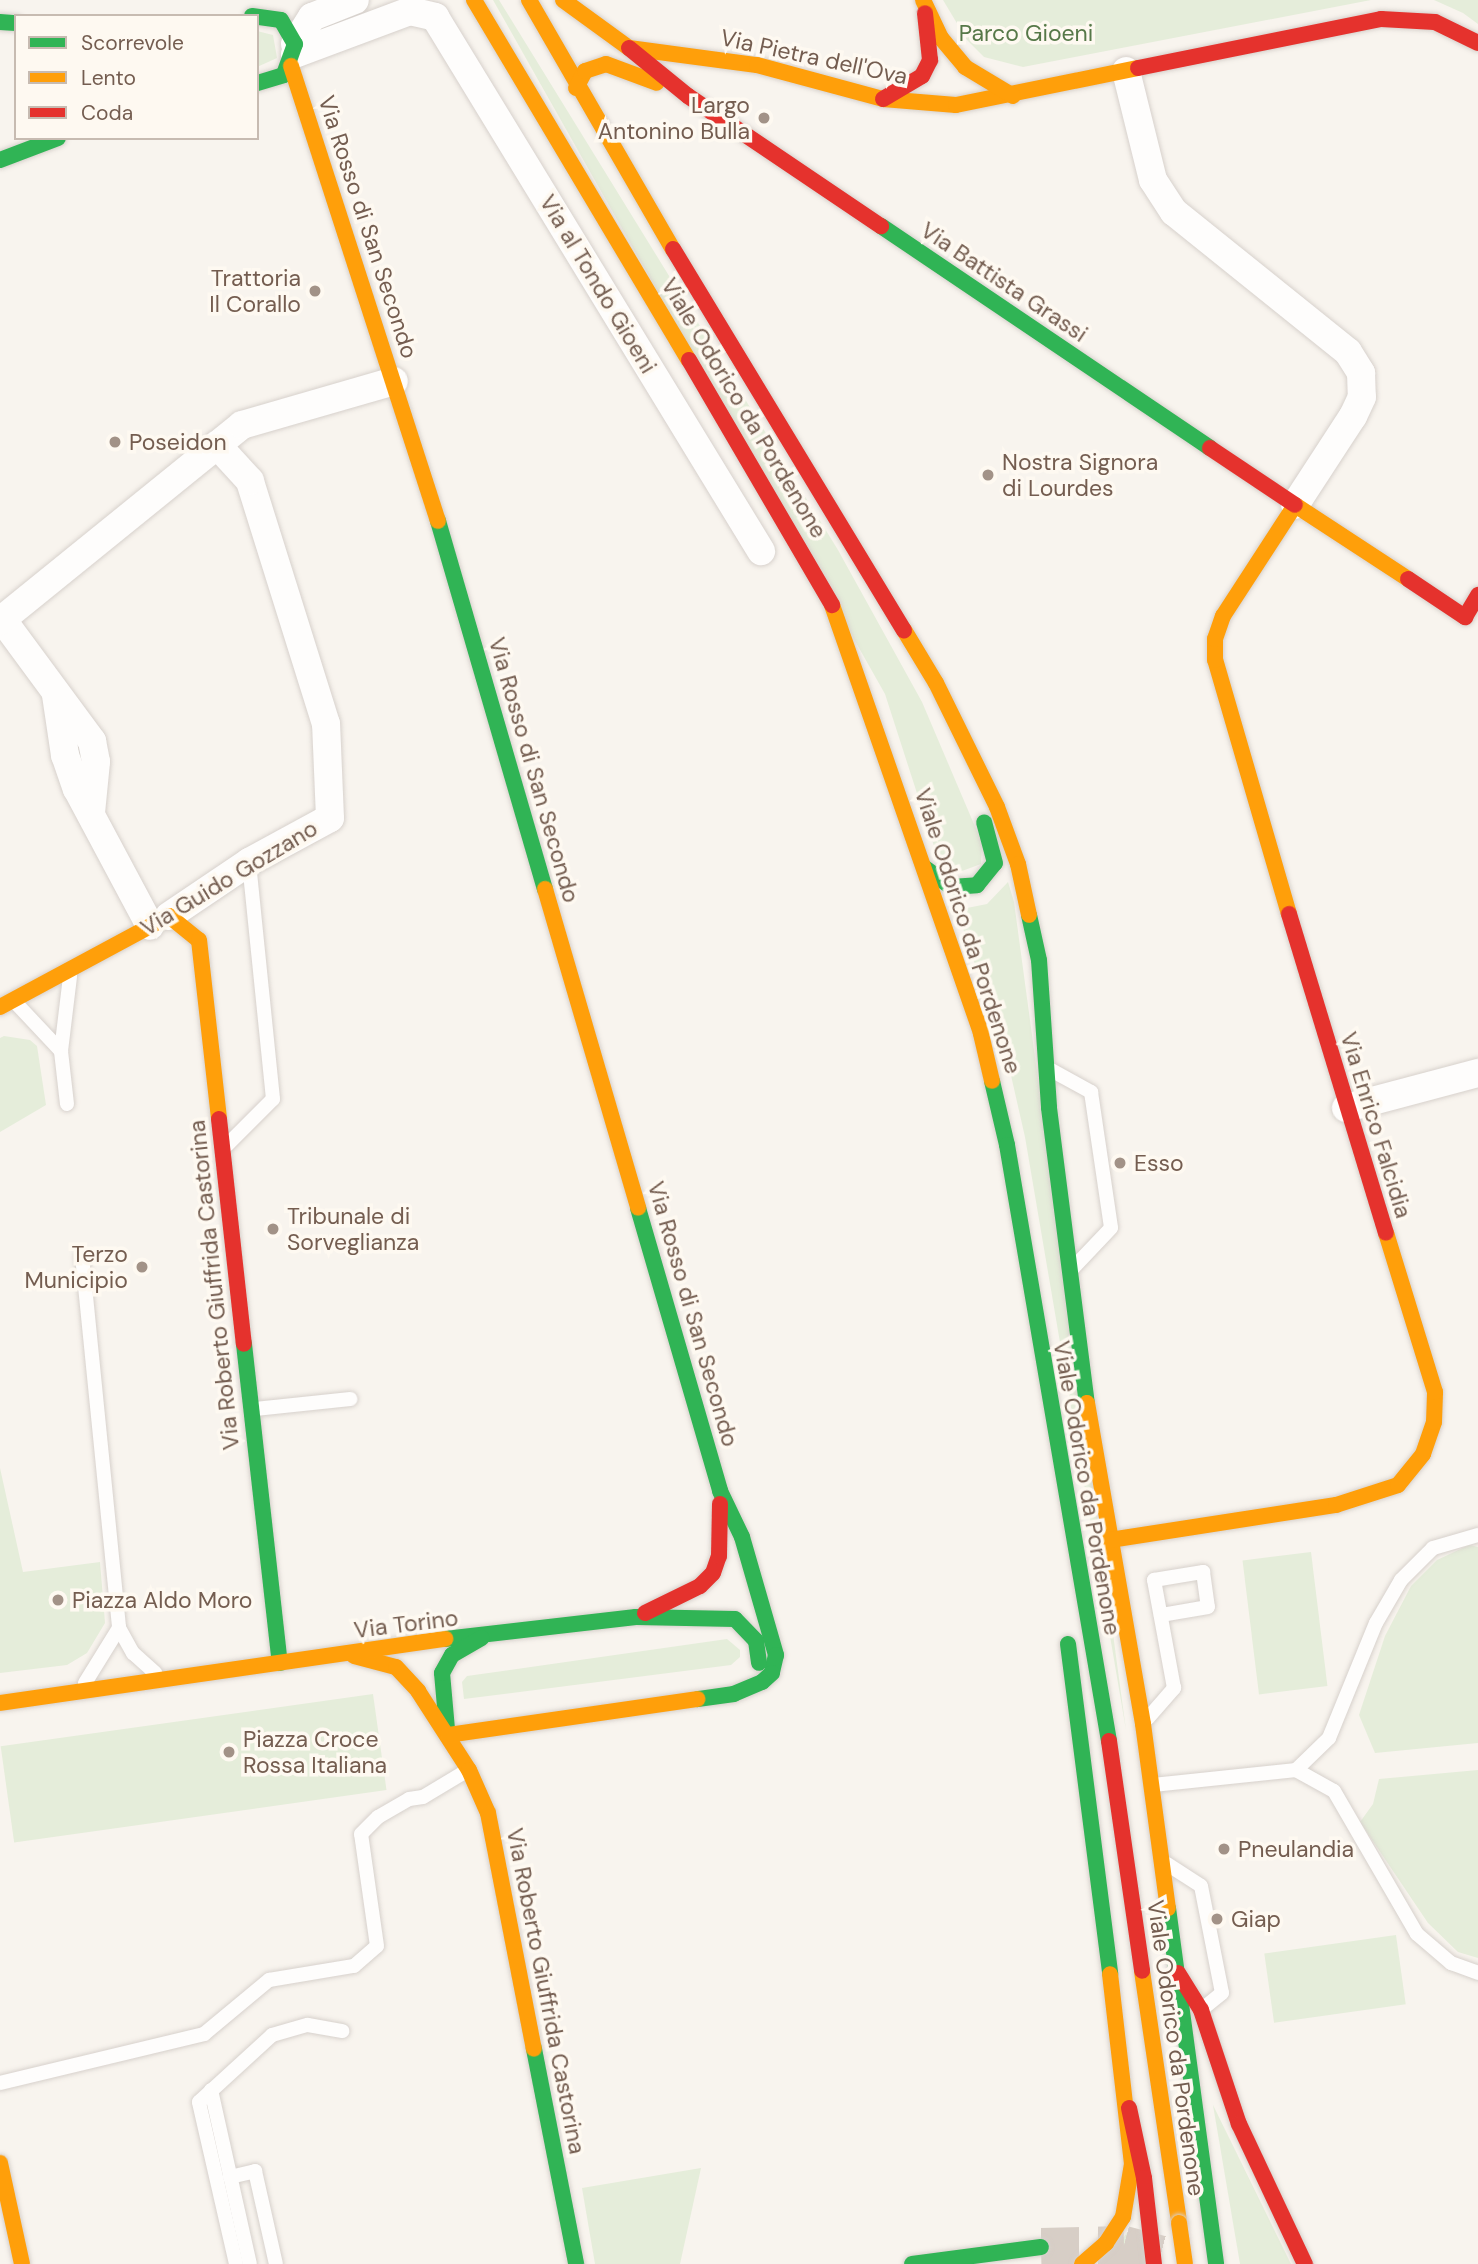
<!DOCTYPE html>
<style>
body{margin:0}
#map{position:relative;width:1478px;height:2264px;overflow:hidden;background:#f8f4ee;font-family:"DM Sans",sans-serif}
div>[style]{position:absolute}
.green>*{inset:0;background:#e5edda;transform-origin:0 0}
.primary-tunnel>*{height:38px;margin-top:-19px;transform-origin:0;background:repeating-linear-gradient(90deg,#d7cec6 0 38px,transparent 0 57px)}
.roads{filter:drop-shadow(0 0 2px #d7d1cc) drop-shadow(0 0 2px #d7d1cc)}
.lane>*{height:14px;margin:-7px;padding:0 7px;transform-origin:7px;border-radius:7px;background:#fefdfc}
.street>*{height:28px;margin:-14px;padding:0 14px;transform-origin:14px;border-radius:14px;background:#fefdfc}
.fast>*{height:16px;margin:-8px;padding:0 8px;transform-origin:8px;border-radius:8px;background:#30b455}
.slow>*{height:16px;margin:-8px;padding:0 8px;transform-origin:8px;border-radius:8px;background:#ff9f0a}
.jam>*{height:16px;margin:-8px;padding:0 8px;transform-origin:8px;border-radius:8px;background:#e5322d}
.bridges{filter:drop-shadow(0 0 2px #d9d1cc) drop-shadow(0 0 2px #d9d1cc)}
.slow-bridge>*{height:16px;margin:-8px;padding:0 8px;transform-origin:8px;border-radius:8px;background:#ff9f0a}
.dots>*{width:19px;height:19px;translate:-50% -50%;box-sizing:border-box;border:4px solid #fef9f1;border-radius:50%}
span{translate:-50% -50%;white-space:nowrap;text-align:center;line-height:1.15;-webkit-text-stroke:7px #fef9f1;paint-order:stroke}
.park-label{font-size:23px;color:#567848}
.street-label{font-size:23px;color:#745d50}
.poi-label{font-size:23px;color:#745d50}
.right{translate:-100% -50%;text-align:right}
.left{translate:0 -50%;text-align:left}
.legend{position:absolute;left:14px;top:14px;width:245px;height:126px;box-sizing:border-box;background:#fef9f1;border:2px solid #c7bbb1;margin:0;padding:9px 12px;list-style:none;font-size:21px;color:#745d50}
.legend li{display:flex;align-items:center;gap:14px;height:35px}
.legend b{width:35px;border:2px solid #c7bbb1}
</style>
<div id="map">
<div class="green">
<div style="clip-path:polygon(493px 0,499px 0,838px 550px,922px 702px,982px 843px,981px 864px,951px 875px,934px 846px,885px 694px)"></div>
<div style="clip-path:polygon(943px 0,1371px 0,1023px 67px,984px 57px,967px 40px)"></div>
<div style="clip-path:polygon(1434px 0,1478px 0,1478px 24px,1463px 13px)"></div>
<div style="clip-path:polygon(257px 31px,273px 35px,277px 58px,257px 67px)"></div>
<div style="clip-path:polygon(1008px 882px,1014px 902px,1126px 1730px,1025px 1137px,1010px 1071px,957px 910px,987px 904px)"></div>
<div style="clip-path:polygon(4px 1036px,30px 1040px,37px 1046px,46px 1105px,0 1132px,0 1038px)"></div>
<div style="clip-path:polygon(0 1468px,23px 1572px,100px 1562px,105px 1623px,87px 1653px,67px 1665px,0 1673px)"></div>
<div style="clip-path:polygon(1469px 1545px,1478px 1547px,1478px 1743px,1375px 1753px,1359px 1715px,1385px 1636px,1411px 1586px,1437px 1560px)"></div>
<div style="left:1311px;top:1552px;width:135px;height:69px;rotate:83deg"></div>
<div style="clip-path:polygon(727px 1639px,740px 1650px,740px 1657px,731px 1665px,464px 1699px,462px 1682px,467px 1676px)"></div>
<div style="left:373px;top:1694px;width:97px;height:376px;rotate:82deg"></div>
<div style="clip-path:polygon(1478px 1770px,1478px 1958px,1458px 1952px,1428px 1923px,1360px 1822px,1373px 1804px,1379px 1779px)"></div>
<div style="left:1396px;top:1935px;width:70px;height:133px;rotate:82deg"></div>
<div style="clip-path:polygon(1213px 2105px,1291px 2264px,1240px 2264px)"></div>
<div style="clip-path:polygon(701px 2168px,680px 2264px,595px 2264px,582px 2188px)"></div>
<div style="clip-path:polygon(1130px 2229px,1145px 2264px,1102px 2264px)"></div>
</div>
<div class="primary-tunnel">
<div style="left:1041px;top:2247px;width:83px;rotate:-1.4deg"></div>
<div style="left:1124px;top:2245px;width:59px;rotate:14.7deg"></div>
</div>
<div class="roads">
<div class="lane">
<div style="left:14px;top:1001px;width:69px;rotate:46.8deg"></div>
<div style="left:1051px;top:1070px;width:46px;rotate:28.8deg"></div>
<div style="left:1091px;top:1092px;width:137px;rotate:81.6deg"></div>
<div style="left:1111px;top:1228px;width:55px;rotate:133.5deg"></div>
<div style="left:67px;top:1104px;width:53px;rotate:-96.5deg"></div>
<div style="left:61px;top:1051px;width:75px;rotate:-83.1deg"></div>
<div style="left:227px;top:1145px;width:65px;rotate:-45deg"></div>
<div style="left:273px;top:1099px;width:238px;rotate:-95.8deg"></div>
<div style="left:82px;top:1256px;width:374px;rotate:84.3deg"></div>
<div style="left:119px;top:1628px;width:29px;rotate:61deg"></div>
<div style="left:133px;top:1653px;width:30px;rotate:42deg"></div>
<div style="left:255px;top:1409px;width:96px;rotate:-6deg"></div>
<div style="left:85px;top:1683px;width:65px;rotate:-58.3deg"></div>
<div style="left:1148px;top:1718px;width:40px;rotate:-49deg"></div>
<div style="left:1174px;top:1688px;width:110px;rotate:-100.5deg"></div>
<div style="left:1154px;top:1580px;width:50px;rotate:-9.3deg"></div>
<div style="left:1203px;top:1572px;width:35px;rotate:82deg"></div>
<div style="left:1208px;top:1607px;width:48px;rotate:170.3deg"></div>
<div style="left:1296px;top:1770px;width:46px;rotate:-44.1deg"></div>
<div style="left:1329px;top:1738px;width:124px;rotate:-67.8deg"></div>
<div style="left:1376px;top:1623px;width:50px;rotate:-59.8deg"></div>
<div style="left:1401px;top:1580px;width:45px;rotate:-45deg"></div>
<div style="left:1433px;top:1548px;width:47px;rotate:-16.1deg"></div>
<div style="left:1153px;top:1785px;width:144px;rotate:-6deg"></div>
<div style="left:1296px;top:1770px;width:43px;rotate:28.9deg"></div>
<div style="left:1334px;top:1791px;width:165px;rotate:59.9deg"></div>
<div style="left:1417px;top:1934px;width:45px;rotate:40.5deg"></div>
<div style="left:1451px;top:1963px;width:29px;rotate:20deg"></div>
<div style="left:1167px;top:1864px;width:40px;rotate:32.9deg"></div>
<div style="left:1201px;top:1886px;width:109px;rotate:78.9deg"></div>
<div style="left:1222px;top:1993px;width:26px;rotate:141deg"></div>
<div style="left:0;top:2083px;width:210px;rotate:-13.5deg"></div>
<div style="left:204px;top:2034px;width:85px;rotate:-39.7deg"></div>
<div style="left:269px;top:1980px;width:86px;rotate:-9.4deg"></div>
<div style="left:354px;top:1966px;width:30px;rotate:-41deg"></div>
<div style="left:377px;top:1946px;width:113px;rotate:-98.1deg"></div>
<div style="left:361px;top:1834px;width:24px;rotate:-45deg"></div>
<div style="left:378px;top:1817px;width:36px;rotate:-30deg"></div>
<div style="left:409px;top:1799px;width:14px;rotate:-8deg"></div>
<div style="left:423px;top:1797px;width:52px;rotate:-31deg"></div>
<div style="left:211px;top:2090px;width:178px;rotate:77.4deg"></div>
<div style="left:230px;top:2177px;width:26px;rotate:-13deg"></div>
<div style="left:255px;top:2171px;width:95px;rotate:77.3deg"></div>
<div style="left:236px;top:2264px;width:166px;rotate:-102.9deg"></div>
<div style="left:199px;top:2102px;width:99px;rotate:-42.5deg"></div>
<div style="left:272px;top:2035px;width:37px;rotate:-16deg"></div>
<div style="left:308px;top:2025px;width:35px;rotate:10deg"></div>
</div>
<div class="street">
<div style="left:295px;top:44px;width:32px;rotate:-58deg"></div>
<div style="left:312px;top:17px;width:46px;rotate:-21.6deg"></div>
<div style="left:295px;top:54px;width:123px;rotate:-20.5deg"></div>
<div style="left:410px;top:11px;width:26px;rotate:13deg"></div>
<div style="left:435px;top:17px;width:626px;rotate:58.6deg"></div>
<div style="left:1126px;top:71px;width:112px;rotate:76.1deg"></div>
<div style="left:1153px;top:180px;width:38px;rotate:57deg"></div>
<div style="left:1174px;top:212px;width:223px;rotate:38.8deg"></div>
<div style="left:1348px;top:352px;width:25px;rotate:58deg"></div>
<div style="left:1361px;top:373px;width:24px;rotate:88deg"></div>
<div style="left:1362px;top:397px;width:21px;rotate:115deg"></div>
<div style="left:1353px;top:416px;width:106px;rotate:123.1deg"></div>
<div style="left:2px;top:619px;width:152px;rotate:53.6deg"></div>
<div style="left:92px;top:741px;width:21px;rotate:79deg"></div>
<div style="left:96px;top:762px;width:51px;rotate:95.6deg"></div>
<div style="left:0;top:621px;width:311px;rotate:-39deg"></div>
<div style="left:242px;top:425px;width:158px;rotate:-16.1deg"></div>
<div style="left:56px;top:695px;width:61px;rotate:81.5deg"></div>
<div style="left:65px;top:755px;width:36px;rotate:71deg"></div>
<div style="left:77px;top:789px;width:155px;rotate:61.9deg"></div>
<div style="left:169px;top:916px;width:97px;rotate:-34deg"></div>
<div style="left:249px;top:862px;width:92px;rotate:-28.5deg"></div>
<div style="left:330px;top:818px;width:94px;rotate:-92.4deg"></div>
<div style="left:326px;top:724px;width:255px;rotate:-107.4deg"></div>
<div style="left:250px;top:481px;width:49px;rotate:-132.5deg"></div>
<div style="left:1346px;top:1108px;width:137px;rotate:-14.9deg"></div>
</div>
<div class="fast">
<div style="left:252px;top:16px;width:29px;rotate:8deg"></div>
<div style="left:281px;top:20px;width:28px;rotate:60deg"></div>
<div style="left:295px;top:44px;width:33px;rotate:110deg"></div>
<div style="left:284px;top:75px;width:28px;rotate:163deg"></div>
<div style="left:0;top:22px;width:16px;rotate:4deg"></div>
<div style="left:0;top:160px;width:62px;rotate:-20.8deg"></div>
<div style="left:881px;top:226px;width:397px;rotate:34deg"></div>
<div style="left:438px;top:521px;width:383px;rotate:73.8deg"></div>
<div style="left:925px;top:868px;width:32px;rotate:36deg"></div>
<div style="left:951px;top:887px;width:26px;rotate:-4deg"></div>
<div style="left:977px;top:885px;width:28px;rotate:-51deg"></div>
<div style="left:995px;top:863px;width:42px;rotate:-105deg"></div>
<div style="left:1029px;top:915px;width:46px;rotate:77.5deg"></div>
<div style="left:1039px;top:960px;width:148px;rotate:86.1deg"></div>
<div style="left:1049px;top:1108px;width:297px;rotate:82.7deg"></div>
<div style="left:992px;top:1081px;width:66px;rotate:76.8deg"></div>
<div style="left:1007px;top:1145px;width:605px;rotate:80.29deg"></div>
<div style="left:638px;top:1208px;width:295px;rotate:73.8deg"></div>
<div style="left:720px;top:1491px;width:51px;rotate:64.4deg"></div>
<div style="left:742px;top:1537px;width:123px;rotate:73.9deg"></div>
<div style="left:776px;top:1655px;width:18px;rotate:103deg"></div>
<div style="left:772px;top:1673px;width:13px;rotate:138deg"></div>
<div style="left:762px;top:1682px;width:30px;rotate:157deg"></div>
<div style="left:734px;top:1694px;width:37px;rotate:172deg"></div>
<div style="left:244px;top:1344px;width:321px;rotate:83.6deg"></div>
<div style="left:445px;top:1639px;width:192px;rotate:-6.6deg"></div>
<div style="left:636px;top:1617px;width:99px;rotate:1.2deg"></div>
<div style="left:735px;top:1619px;width:30px;rotate:46deg"></div>
<div style="left:756px;top:1641px;width:22px;rotate:82deg"></div>
<div style="left:1068px;top:1644px;width:333px;rotate:82.7deg"></div>
<div style="left:447px;top:1729px;width:56px;rotate:-95.1deg"></div>
<div style="left:442px;top:1673px;width:21px;rotate:-61deg"></div>
<div style="left:452px;top:1655px;width:34px;rotate:-30deg"></div>
<div style="left:1168px;top:1908px;width:359px;rotate:82.3deg"></div>
<div style="left:534px;top:2049px;width:219px;rotate:78.9deg"></div>
<div style="left:912px;top:2264px;width:130px;rotate:-7.5deg"></div>
</div>
<div class="slow">
<div style="left:474px;top:0;width:419px;rotate:59.2deg"></div>
<div style="left:529px;top:0;width:288px;rotate:60deg"></div>
<div style="left:563px;top:0;width:82px;rotate:36deg"></div>
<div style="left:629px;top:48px;width:129px;rotate:7.6deg"></div>
<div style="left:757px;top:65px;width:131px;rotate:15.1deg"></div>
<div style="left:883px;top:99px;width:73px;rotate:4.7deg"></div>
<div style="left:956px;top:105px;width:186px;rotate:-11.5deg"></div>
<div style="left:923px;top:0;width:42px;rotate:64.7deg"></div>
<div style="left:941px;top:38px;width:38px;rotate:50deg"></div>
<div style="left:965px;top:67px;width:56px;rotate:31.1deg"></div>
<div style="left:291px;top:66px;width:478px;rotate:72.1deg"></div>
<div style="left:576px;top:88px;width:19px;rotate:-62deg"></div>
<div style="left:585px;top:71px;width:22px;rotate:-18deg"></div>
<div style="left:606px;top:64px;width:54px;rotate:20.4deg"></div>
<div style="left:832px;top:605px;width:454px;rotate:70.8deg"></div>
<div style="left:981px;top:1034px;width:48px;rotate:76.8deg"></div>
<div style="left:904px;top:630px;width:62px;rotate:58.9deg"></div>
<div style="left:936px;top:683px;width:138px;rotate:63.8deg"></div>
<div style="left:997px;top:807px;width:61px;rotate:69.8deg"></div>
<div style="left:1018px;top:864px;width:52px;rotate:77.8deg"></div>
<div style="left:545px;top:889px;width:332px;rotate:73.7deg"></div>
<div style="left:1289px;top:914px;width:265px;rotate:-106.2deg"></div>
<div style="left:1215px;top:660px;width:21px;rotate:-90deg"></div>
<div style="left:1215px;top:639px;width:24px;rotate:-71deg"></div>
<div style="left:1223px;top:616px;width:132px;rotate:-57deg"></div>
<div style="left:1295px;top:505px;width:135px;rotate:33.2deg"></div>
<div style="left:0;top:1007px;width:192px;rotate:-28.3deg"></div>
<div style="left:169px;top:916px;width:38px;rotate:39deg"></div>
<div style="left:199px;top:940px;width:180px;rotate:83.6deg"></div>
<div style="left:1087px;top:1403px;width:326px;rotate:80.1deg"></div>
<div style="left:1143px;top:1724px;width:186px;rotate:82.3deg"></div>
<div style="left:1110px;top:1540px;width:229px;rotate:-8.8deg"></div>
<div style="left:1336px;top:1505px;width:65px;rotate:-17.9deg"></div>
<div style="left:1398px;top:1485px;width:40px;rotate:-51deg"></div>
<div style="left:1423px;top:1454px;width:34px;rotate:-71deg"></div>
<div style="left:1434px;top:1422px;width:30px;rotate:-88deg"></div>
<div style="left:1435px;top:1392px;width:166px;rotate:-107.1deg"></div>
<div style="left:354px;top:1656px;width:43px;rotate:14.7deg"></div>
<div style="left:396px;top:1667px;width:33px;rotate:47deg"></div>
<div style="left:418px;top:1691px;width:94px;rotate:57.2deg"></div>
<div style="left:469px;top:1770px;width:47px;rotate:66.2deg"></div>
<div style="left:488px;top:1813px;width:240px;rotate:79deg"></div>
<div style="left:0;top:1703px;width:450px;rotate:-8.2deg"></div>
<div style="left:448px;top:1735px;width:252px;rotate:-8.2deg"></div>
<div style="left:1142px;top:1971px;width:255px;rotate:81.6deg"></div>
<div style="left:0;top:2163px;width:103px;rotate:77.7deg"></div>
<div style="left:1082px;top:2264px;width:32px;rotate:-41deg"></div>
<div style="left:1106px;top:2243px;width:31px;rotate:-57deg"></div>
<div style="left:1123px;top:2217px;width:54px;rotate:-80.4deg"></div>
<div style="left:1132px;top:2164px;width:191px;rotate:-96.6deg"></div>
</div>
<div class="jam">
<div style="left:629px;top:48px;width:76px;rotate:39.1deg"></div>
<div style="left:688px;top:96px;width:233px;rotate:34deg"></div>
<div style="left:1138px;top:68px;width:248px;rotate:-11.4deg"></div>
<div style="left:1381px;top:19px;width:54px;rotate:3.2deg"></div>
<div style="left:1435px;top:22px;width:48px;rotate:26deg"></div>
<div style="left:883px;top:99px;width:45px;rotate:-30.5deg"></div>
<div style="left:922px;top:76px;width:18px;rotate:-63deg"></div>
<div style="left:930px;top:60px;width:47px;rotate:-96.1deg"></div>
<div style="left:673px;top:249px;width:446px;rotate:58.8deg"></div>
<div style="left:689px;top:360px;width:284px;rotate:59.7deg"></div>
<div style="left:1210px;top:448px;width:102px;rotate:33.8deg"></div>
<div style="left:1408px;top:579px;width:69px;rotate:33.7deg"></div>
<div style="left:1465px;top:617px;width:26px;rotate:-59deg"></div>
<div style="left:1289px;top:914px;width:333px;rotate:73.1deg"></div>
<div style="left:219px;top:1119px;width:226px;rotate:83.7deg"></div>
<div style="left:645px;top:1613px;width:61px;rotate:-26.1deg"></div>
<div style="left:700px;top:1586px;width:18px;rotate:-45deg"></div>
<div style="left:713px;top:1573px;width:18px;rotate:-71deg"></div>
<div style="left:719px;top:1556px;width:52px;rotate:-88.9deg"></div>
<div style="left:1109px;top:1741px;width:232px;rotate:81.8deg"></div>
<div style="left:1178px;top:1973px;width:44px;rotate:58.1deg"></div>
<div style="left:1201px;top:2010px;width:120px;rotate:71.6deg"></div>
<div style="left:1239px;top:2124px;width:155px;rotate:64.8deg"></div>
<div style="left:1129px;top:2108px;width:72px;rotate:77.9deg"></div>
<div style="left:1144px;top:2178px;width:87px;rotate:83.4deg"></div>
</div>
</div>
<div class="bridges">
<div class="slow-bridge">
<div style="left:1179px;top:2223px;width:41px;rotate:81.7deg"></div>
</div>
</div>
<div class="dots">
<div style="left:764px;top:118px;background:#a29287"></div>
<div style="left:315px;top:291px;background:#a29287"></div>
<div style="left:115px;top:442px;background:#a29287"></div>
<div style="left:988px;top:475px;background:#a29287"></div>
<div style="left:1120px;top:1163px;background:#a29287"></div>
<div style="left:273px;top:1229px;background:#a29287"></div>
<div style="left:142px;top:1267px;background:#a29287"></div>
<div style="left:58px;top:1600px;background:#a29287"></div>
<div style="left:229px;top:1752px;background:#a29287"></div>
<div style="left:1224px;top:1849px;background:#a29287"></div>
<div style="left:1217px;top:1919px;background:#a29287"></div>
</div>
<div class="park-label">
<span style="left:1026px;top:33px">Parco Gioeni</span>
</div>
<div class="street-label">
<span style="left:814px;top:57px;rotate:12deg">Via Pietra dell'Ova</span>
<span style="left:368px;top:227px;rotate:72deg">Via Rosso di San Secondo</span>
<span style="left:1004px;top:282px;rotate:34deg">Via Battista Grassi</span>
<span style="left:598px;top:284px;rotate:59deg">Via al Tondo Gioeni</span>
<span style="left:744px;top:408px;rotate:59deg">Viale Odorico da Pordenone</span>
<span style="left:534px;top:770px;rotate:74deg">Via Rosso di San Secondo</span>
<span style="left:229px;top:878px;rotate:-31deg">Via Guido Gozzano</span>
<span style="left:968px;top:931px;rotate:72deg">Viale Odorico da Pordenone</span>
<span style="left:1376px;top:1125px;rotate:73deg">Via Enrico Falcidia</span>
<span style="left:214px;top:1285px;rotate:-96deg">Via Roberto Giuffrida Castorina</span>
<span style="left:693px;top:1314px;rotate:74deg">Via Rosso di San Secondo</span>
<span style="left:1087px;top:1488px;rotate:80deg">Viale Odorico da Pordenone</span>
<span style="left:406px;top:1624px;rotate:-7deg">Via Torino</span>
<span style="left:546px;top:1991px;rotate:79deg">Via Roberto Giuffrida Castorina</span>
<span style="left:1176px;top:2048px;rotate:82deg">Viale Odorico da Pordenone</span>
</div>
<div class="poi-label">
<span class="right" style="left:750px;top:118px">Largo<br>Antonino Bulla</span>
<span class="right" style="left:301px;top:291px">Trattoria<br>Il Corallo</span>
<span class="left" style="left:129px;top:442px">Poseidon</span>
<span class="left" style="left:1002px;top:475px">Nostra Signora<br>di Lourdes</span>
<span class="left" style="left:1134px;top:1163px">Esso</span>
<span class="left" style="left:287px;top:1229px">Tribunale di<br>Sorveglianza</span>
<span class="right" style="left:128px;top:1267px">Terzo<br>Municipio</span>
<span class="left" style="left:72px;top:1600px">Piazza Aldo Moro</span>
<span class="left" style="left:243px;top:1752px">Piazza Croce<br>Rossa Italiana</span>
<span class="left" style="left:1238px;top:1849px">Pneulandia</span>
<span class="left" style="left:1231px;top:1919px">Giap</span>
</div>
<ul class="legend">
<li><b style="height:9px;background:#30b455"></b>Scorrevole</li>
<li><b style="height:9px;background:#ff9f0a"></b>Lento</li>
<li><b style="height:9px;background:#e5322d"></b>Coda</li>
</ul>
</div>
